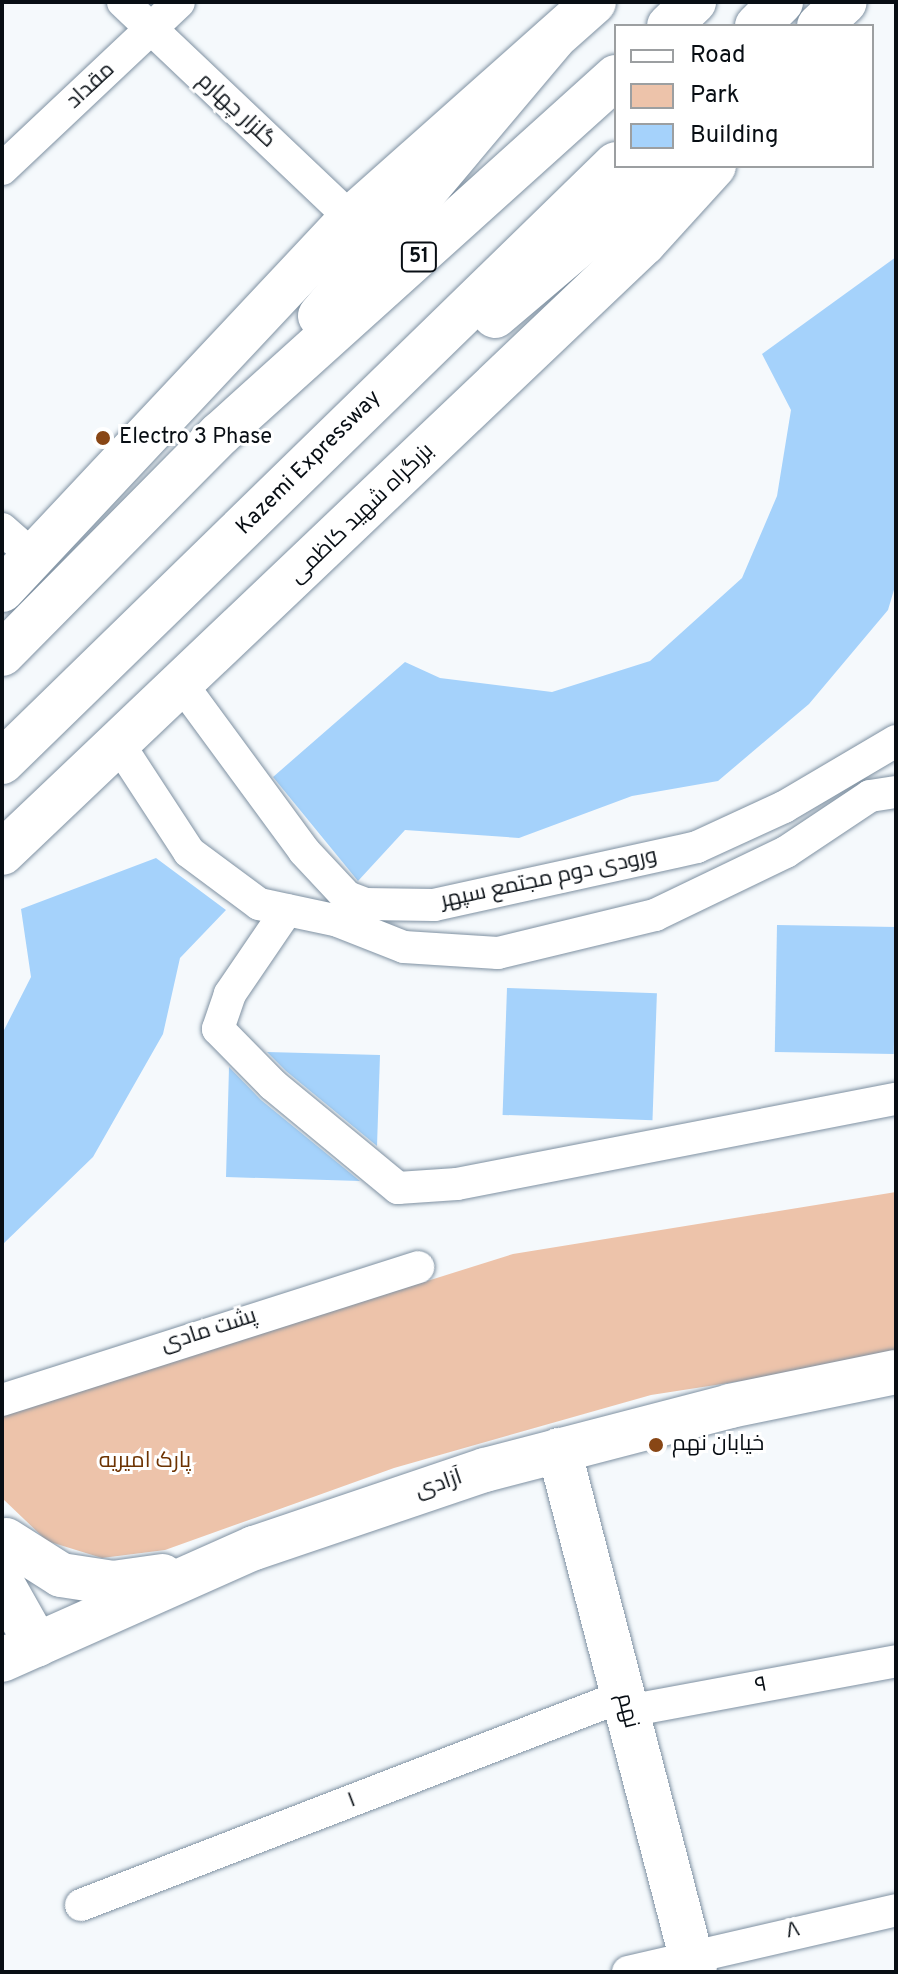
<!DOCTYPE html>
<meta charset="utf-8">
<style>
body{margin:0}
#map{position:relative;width:898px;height:1974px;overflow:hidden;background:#f5f9fc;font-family:Overpass,Cairo,sans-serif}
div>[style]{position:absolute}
.green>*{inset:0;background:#edc3aa}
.building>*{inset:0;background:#a5d2fb;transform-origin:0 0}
.roads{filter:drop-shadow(0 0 2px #7f91a2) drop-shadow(0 0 2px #7f91a2)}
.street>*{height:32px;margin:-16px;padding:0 16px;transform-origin:16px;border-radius:16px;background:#fff}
.secondary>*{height:44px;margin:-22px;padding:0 22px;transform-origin:22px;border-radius:22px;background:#fff}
.primary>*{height:44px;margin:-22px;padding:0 22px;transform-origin:22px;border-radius:22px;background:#fff}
.highway>*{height:44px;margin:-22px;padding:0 22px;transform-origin:22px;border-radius:22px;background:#fff}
.dots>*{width:22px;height:22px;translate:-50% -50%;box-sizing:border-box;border:4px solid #fff;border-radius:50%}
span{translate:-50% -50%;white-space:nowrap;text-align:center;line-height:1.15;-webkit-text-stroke:6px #fff;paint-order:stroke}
.shield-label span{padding:2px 6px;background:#fff;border:2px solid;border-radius:6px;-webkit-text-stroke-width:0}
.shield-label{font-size:20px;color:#080e14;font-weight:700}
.street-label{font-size:22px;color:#080e14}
.poi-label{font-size:22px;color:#080e14}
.left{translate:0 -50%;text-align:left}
.park-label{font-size:22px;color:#6d3302}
.frame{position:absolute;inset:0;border:4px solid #080e14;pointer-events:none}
.legend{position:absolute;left:614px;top:24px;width:260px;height:144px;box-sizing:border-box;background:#fff;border:2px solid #9c9fa1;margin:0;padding:10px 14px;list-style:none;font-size:24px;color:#080e14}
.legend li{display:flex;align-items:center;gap:16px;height:40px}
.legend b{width:40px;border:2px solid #9c9fa1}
</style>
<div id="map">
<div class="green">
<div style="clip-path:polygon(896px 1192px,896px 1357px,651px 1395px,394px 1468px,165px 1550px,102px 1558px,47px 1541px,2px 1498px,2px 1415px,513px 1254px)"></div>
</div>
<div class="building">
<div style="clip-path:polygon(896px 257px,896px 583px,888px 610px,809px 704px,718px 781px,632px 796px,519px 838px,405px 830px,358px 881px,273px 777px,405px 662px,440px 678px,552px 692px,650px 661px,742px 578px,777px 496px,791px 410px,762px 354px)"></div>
<div style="clip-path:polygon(156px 858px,226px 910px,180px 958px,163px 1034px,93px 1157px,2px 1245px,2px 1034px,31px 977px,21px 909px)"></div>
<div style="left:777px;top:925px;width:119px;height:127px;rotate:1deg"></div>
<div style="left:507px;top:988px;width:150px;height:127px;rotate:2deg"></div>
<div style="clip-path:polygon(267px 1052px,380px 1055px,377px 1146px,286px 1071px)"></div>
<div style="clip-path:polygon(229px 1067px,261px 1100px,360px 1181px,226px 1177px)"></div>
</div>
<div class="roads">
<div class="street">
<div style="left:123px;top:2px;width:314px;rotate:43.5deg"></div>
<div style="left:2px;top:169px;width:243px;rotate:-43.3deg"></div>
<div style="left:2px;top:529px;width:44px;rotate:41.3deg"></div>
<div style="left:183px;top:686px;width:205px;rotate:53.7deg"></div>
<div style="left:304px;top:851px;width:63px;rotate:46.9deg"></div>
<div style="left:347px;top:897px;width:19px;rotate:21deg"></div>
<div style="left:365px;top:904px;width:69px;rotate:0.8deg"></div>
<div style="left:434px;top:905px;width:269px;rotate:-12.4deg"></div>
<div style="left:697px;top:847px;width:96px;rotate:-24.7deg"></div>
<div style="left:784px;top:807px;width:130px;rotate:-30.5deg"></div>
<div style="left:120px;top:746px;width:126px;rotate:56.9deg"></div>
<div style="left:189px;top:852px;width:87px;rotate:36.6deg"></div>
<div style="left:259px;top:904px;width:81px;rotate:12.1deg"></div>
<div style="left:338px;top:921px;width:71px;rotate:21.5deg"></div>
<div style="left:404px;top:947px;width:94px;rotate:3.7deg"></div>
<div style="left:498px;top:953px;width:162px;rotate:-13.6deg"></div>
<div style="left:655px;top:915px;width:145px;rotate:-25.7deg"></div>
<div style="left:786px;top:852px;width:101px;rotate:-33.7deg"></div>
<div style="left:870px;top:796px;width:26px;rotate:-9deg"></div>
<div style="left:287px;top:910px;width:102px;rotate:124.2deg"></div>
<div style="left:230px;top:994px;width:37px;rotate:109deg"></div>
<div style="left:218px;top:1029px;width:78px;rotate:45.5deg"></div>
<div style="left:273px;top:1085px;width:162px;rotate:39.5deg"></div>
<div style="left:398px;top:1188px;width:59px;rotate:-3.9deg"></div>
<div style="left:457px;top:1184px;width:447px;rotate:-11deg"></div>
<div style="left:2px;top:1400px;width:437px;rotate:-17.7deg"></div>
<div style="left:627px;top:1711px;width:274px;rotate:-10.5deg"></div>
<div style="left:81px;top:1905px;width:581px;rotate:-21.09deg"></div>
<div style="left:628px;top:1972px;width:275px;rotate:-13deg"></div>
</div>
<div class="secondary">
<div style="left:559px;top:1450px;width:539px;rotate:75.4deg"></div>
<div style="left:6px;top:1540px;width:65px;rotate:32.5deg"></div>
<div style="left:61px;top:1575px;width:53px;rotate:8.7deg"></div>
<div style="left:113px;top:1583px;width:50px;rotate:-8deg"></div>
<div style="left:2px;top:1583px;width:71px;rotate:60.6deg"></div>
<div style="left:2px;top:1660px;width:276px;rotate:-24deg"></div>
<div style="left:254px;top:1548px;width:244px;rotate:-18.7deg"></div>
<div style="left:485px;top:1470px;width:253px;rotate:-14.6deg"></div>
<div style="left:730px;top:1406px;width:169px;rotate:-11.6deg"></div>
</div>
<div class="primary">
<div style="left:2px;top:590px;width:510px;rotate:-46.83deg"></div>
<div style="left:351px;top:218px;width:325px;rotate:-41.6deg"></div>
<div style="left:2px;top:853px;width:886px;rotate:-43.54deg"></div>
<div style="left:644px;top:243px;width:104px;rotate:-47.7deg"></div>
</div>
<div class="highway">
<div style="left:669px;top:26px;width:35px;rotate:-44deg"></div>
<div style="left:757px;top:26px;width:34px;rotate:-45deg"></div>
<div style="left:819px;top:26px;width:35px;rotate:-43deg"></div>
<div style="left:320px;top:316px;width:362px;rotate:-49.9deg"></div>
<div style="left:495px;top:316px;width:232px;rotate:-40.3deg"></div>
<div style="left:2px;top:654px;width:310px;rotate:-45.3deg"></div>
<div style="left:220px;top:434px;width:533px;rotate:-42.04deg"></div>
<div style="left:2px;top:762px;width:857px;rotate:-44.24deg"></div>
</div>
</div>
<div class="dots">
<div style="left:103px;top:438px;background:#884615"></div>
<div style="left:656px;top:1445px;background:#884615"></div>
</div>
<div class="shield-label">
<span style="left:419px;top:257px">51</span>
</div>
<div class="street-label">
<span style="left:91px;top:86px;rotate:-43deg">مقداد</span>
<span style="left:236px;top:111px;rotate:43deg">گلزار چهارم</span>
<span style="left:309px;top:463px;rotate:-45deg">Kazemi Expressway</span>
<span style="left:362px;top:514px;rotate:-44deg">بزرگراه شهید کاظمی</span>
<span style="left:549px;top:879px;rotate:-12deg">ورودی دوم مجتمع سپهر</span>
<span style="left:209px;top:1331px;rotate:-18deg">پشت مادی</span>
<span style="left:439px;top:1485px;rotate:-19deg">آزادی</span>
<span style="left:761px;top:1686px;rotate:-11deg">۹</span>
<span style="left:627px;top:1711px;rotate:76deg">نهم</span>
<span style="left:352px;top:1801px;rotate:-21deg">۱</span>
<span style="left:793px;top:1931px;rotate:-12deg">۸</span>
</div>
<div class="poi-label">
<span class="left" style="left:119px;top:438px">Electro 3 Phase</span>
<span class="left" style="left:672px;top:1445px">خیابان نهم</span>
</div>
<div class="park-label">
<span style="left:145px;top:1462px">پارک امیریه</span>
</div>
<div class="frame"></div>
<ul class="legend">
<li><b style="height:10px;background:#fff"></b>Road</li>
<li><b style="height:22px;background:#edc3aa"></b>Park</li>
<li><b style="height:22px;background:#a5d2fb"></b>Building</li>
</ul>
</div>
